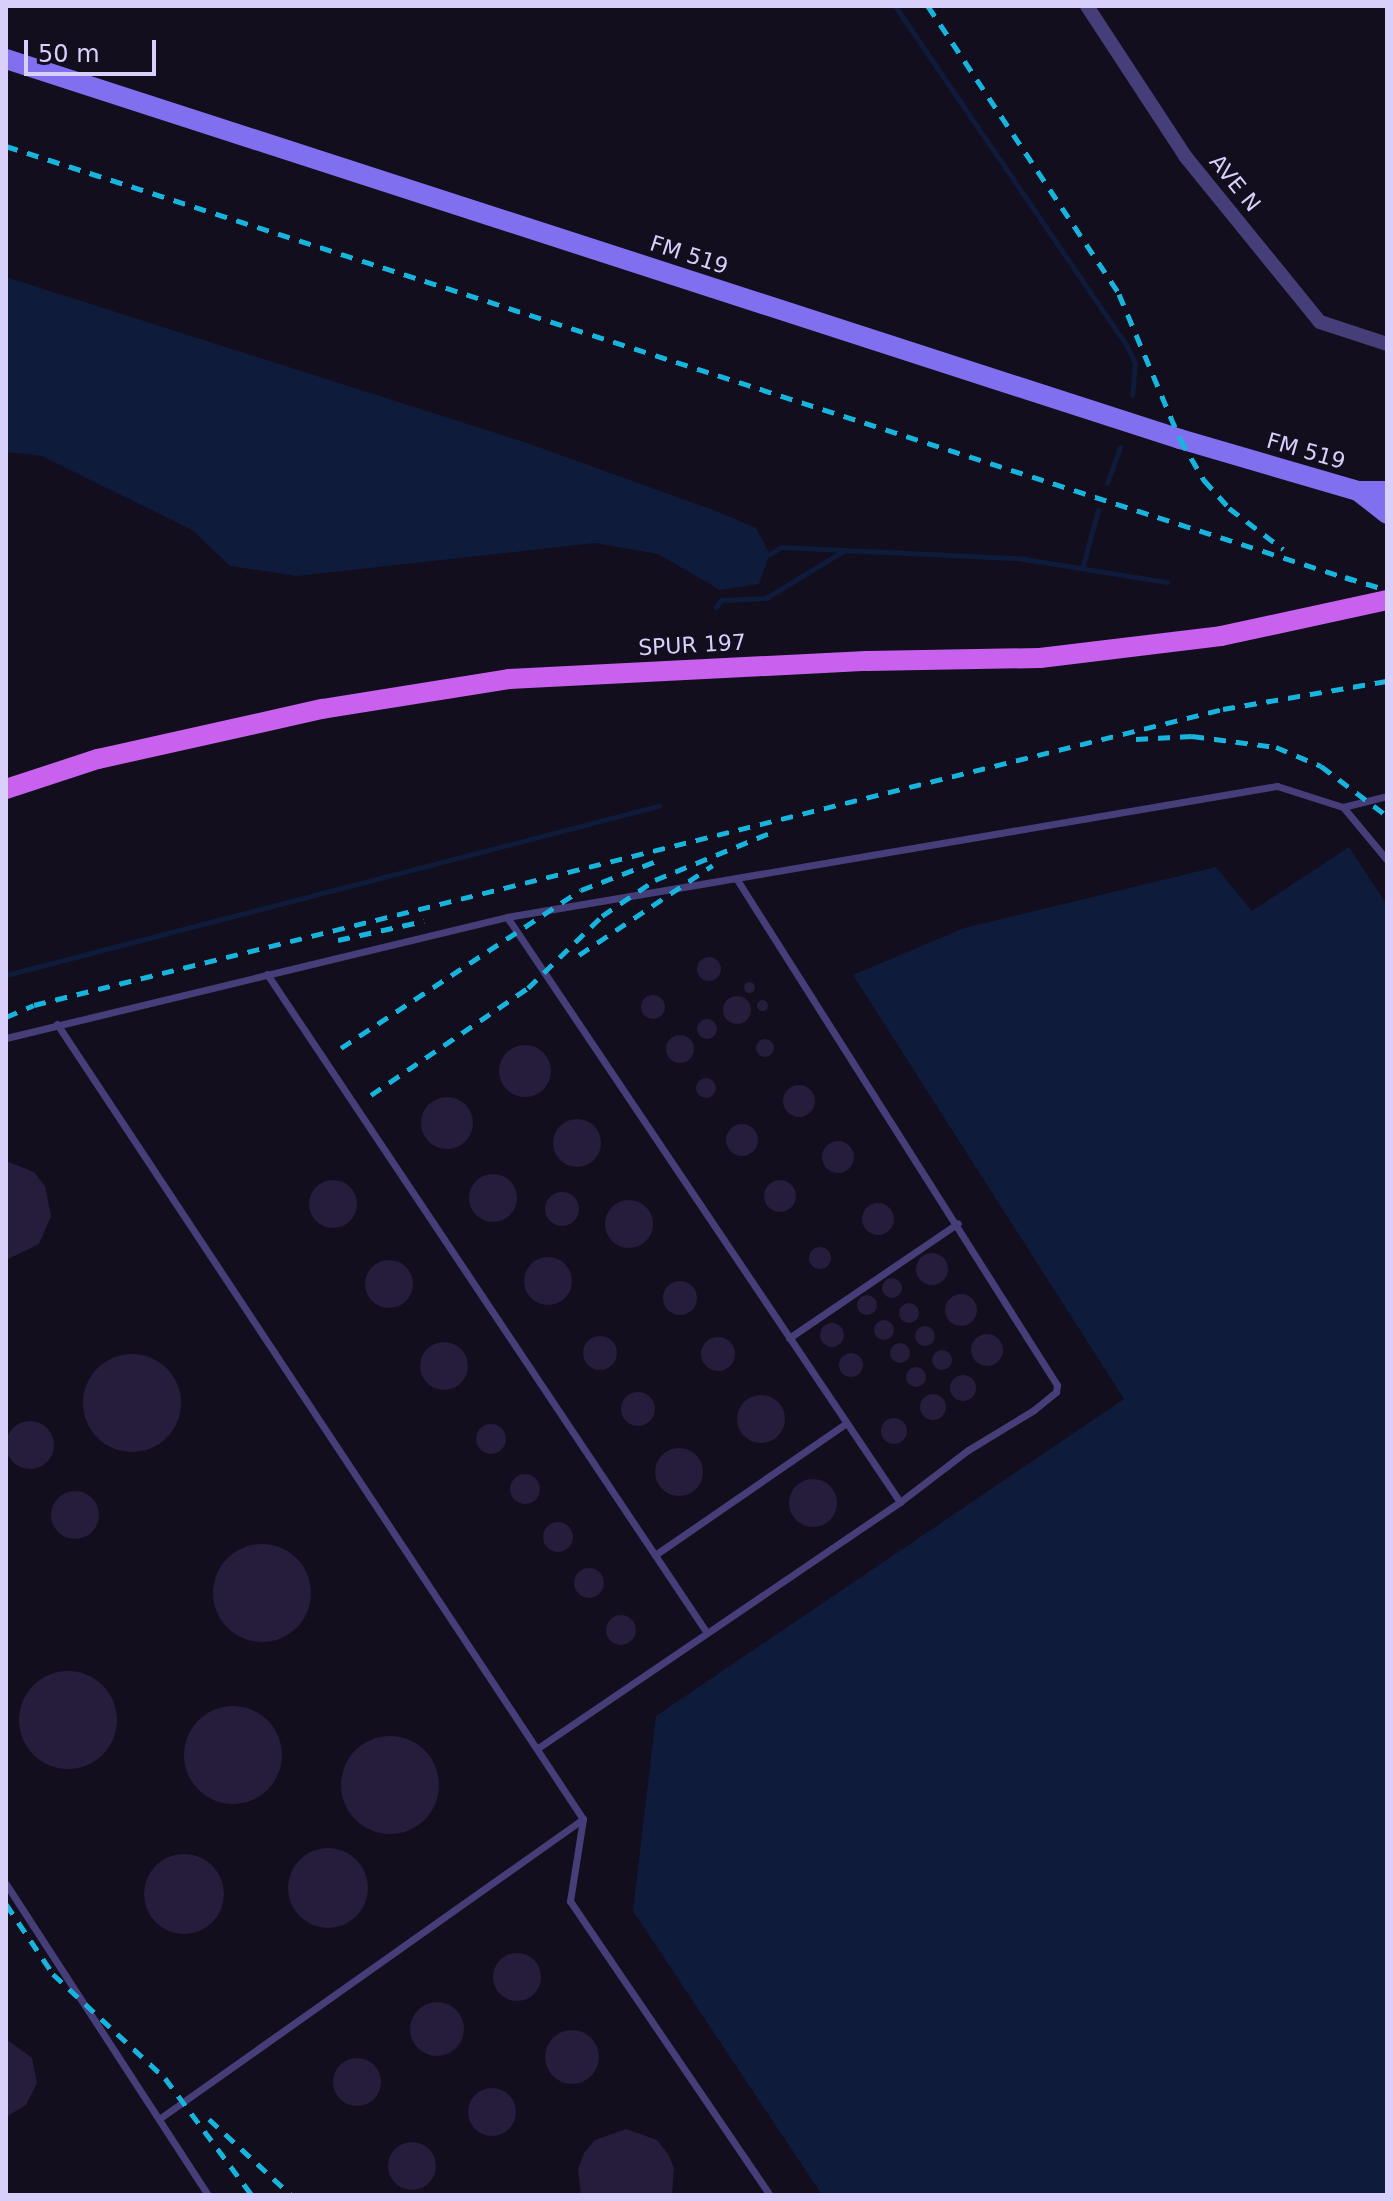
<!DOCTYPE html>
<style>
body{margin:0}
#map{position:relative;width:1393px;height:2201px;overflow:hidden;background:#120e1d;font-family:"DejaVu Sans",sans-serif}
div>[style]{position:absolute}
.water>*{inset:0;background:#0f1b3b}
.stream>*{height:5px;margin:-2.5px;padding:0 2.5px;transform-origin:2.5px;border-radius:2.5px;background:#0f1b3b}
.building>*{inset:0;background:#261c3c}
.round{border-radius:50%}
.lane>*{height:7px;margin:-3.5px;padding:0 3.5px;transform-origin:3.5px;border-radius:3.5px;background:#463e78}
.street>*{height:14px;margin:-7px;padding:0 7px;transform-origin:7px;border-radius:7px;background:#463e78}
.secondary>*{height:20px;margin:-10px;padding:0 10px;transform-origin:10px;border-radius:10px;background:#8070f0}
.primary>*{height:20px;margin:-10px;padding:0 10px;transform-origin:10px;border-radius:10px;background:#c961ef}
.rail>*{height:5px;margin-top:-2.5px;transform-origin:0;background:repeating-linear-gradient(90deg,#17b5de 0 12px,transparent 0 22px)}
span{translate:-50% -50%;white-space:nowrap;text-align:center;line-height:1.15;-webkit-text-stroke:6px #120e1d;paint-order:stroke}
.street-label{font-size:22px;color:#d8cffa}
.frame{position:absolute;inset:0;border:8px solid #d8cffa;pointer-events:none}
.scale{position:absolute;left:24px;top:40px;width:132px;height:36px;box-sizing:border-box;border:4px solid #d8cffa;border-top:0;padding-left:10px;font-size:24px;line-height:28px;white-space:nowrap;color:#d8cffa;-webkit-text-stroke:6px #120e1d;paint-order:stroke}
</style>
<div id="map">
<div class="water">
<div style="clip-path:polygon(6px 277px,524px 442px,716px 511px,756px 528px,770px 554px,759px 584px,720px 590px,658px 554px,595px 543px,297px 576px,230px 566px,192px 530px,42px 456px,6px 452px)"></div>
<div style="clip-path:polygon(1349px 847px,1387px 905px,1387px 2195px,822px 2195px,633px 1911px,656px 1716px,1124px 1399px,853px 975px,964px 928px,1216px 867px,1252px 911px)"></div>
</div>
<div class="stream">
<div style="left:895px;top:6px;width:412px;rotate:55.7deg"></div>
<div style="left:1127px;top:346px;width:19px;rotate:65deg"></div>
<div style="left:1135px;top:363px;width:32px;rotate:95deg"></div>
<div style="left:1107px;top:483px;width:38px;rotate:-70deg"></div>
<div style="left:770px;top:554px;width:13px;rotate:-32deg"></div>
<div style="left:781px;top:547px;width:237px;rotate:2.7deg"></div>
<div style="left:1018px;top:558px;width:151px;rotate:9.2deg"></div>
<div style="left:1083px;top:565px;width:57px;rotate:-74.7deg"></div>
<div style="left:716px;top:607px;width:9px;rotate:-54deg"></div>
<div style="left:721px;top:600px;width:45px;rotate:-2.5deg"></div>
<div style="left:766px;top:598px;width:92px;rotate:-31.3deg"></div>
<div style="left:6px;top:975px;width:674px;rotate:-14.53deg"></div>
</div>
<div class="building">
<div class="round" style="left:697px;top:957px;width:24px;height:24px"></div>
<div class="round" style="left:743.5px;top:981.5px;width:11px;height:11px"></div>
<div class="round" style="left:641px;top:995px;width:24px;height:24px"></div>
<div class="round" style="left:723px;top:996px;width:28px;height:28px"></div>
<div class="round" style="left:756.5px;top:999.5px;width:11px;height:11px"></div>
<div class="round" style="left:697px;top:1019px;width:20px;height:20px"></div>
<div class="round" style="left:666px;top:1035px;width:28px;height:28px"></div>
<div class="round" style="left:756px;top:1039px;width:18px;height:18px"></div>
<div class="round" style="left:499px;top:1045px;width:52px;height:52px"></div>
<div class="round" style="left:696px;top:1078px;width:20px;height:20px"></div>
<div class="round" style="left:783px;top:1085px;width:32px;height:32px"></div>
<div class="round" style="left:421px;top:1097px;width:52px;height:52px"></div>
<div class="round" style="left:553px;top:1119px;width:48px;height:48px"></div>
<div class="round" style="left:726px;top:1124px;width:32px;height:32px"></div>
<div class="round" style="left:822px;top:1141px;width:32px;height:32px"></div>
<div style="clip-path:polygon(6px 1161px,34px 1172px,45px 1186px,51px 1216px,39px 1244px,6px 1260px)"></div>
<div class="round" style="left:469px;top:1174px;width:48px;height:48px"></div>
<div class="round" style="left:309px;top:1180px;width:48px;height:48px"></div>
<div class="round" style="left:764px;top:1180px;width:32px;height:32px"></div>
<div class="round" style="left:545px;top:1192px;width:34px;height:34px"></div>
<div class="round" style="left:605px;top:1200px;width:48px;height:48px"></div>
<div class="round" style="left:862px;top:1203px;width:32px;height:32px"></div>
<div class="round" style="left:809px;top:1247px;width:22px;height:22px"></div>
<div class="round" style="left:916px;top:1253px;width:32px;height:32px"></div>
<div class="round" style="left:524px;top:1257px;width:48px;height:48px"></div>
<div class="round" style="left:365px;top:1260px;width:48px;height:48px"></div>
<div class="round" style="left:882px;top:1278px;width:20px;height:20px"></div>
<div class="round" style="left:663px;top:1281px;width:34px;height:34px"></div>
<div class="round" style="left:945px;top:1294px;width:32px;height:32px"></div>
<div class="round" style="left:857px;top:1295px;width:20px;height:20px"></div>
<div class="round" style="left:899px;top:1303px;width:20px;height:20px"></div>
<div class="round" style="left:874px;top:1320px;width:20px;height:20px"></div>
<div class="round" style="left:820px;top:1323px;width:24px;height:24px"></div>
<div class="round" style="left:915px;top:1326px;width:20px;height:20px"></div>
<div class="round" style="left:971px;top:1334px;width:32px;height:32px"></div>
<div class="round" style="left:583px;top:1336px;width:34px;height:34px"></div>
<div class="round" style="left:701px;top:1337px;width:34px;height:34px"></div>
<div class="round" style="left:420px;top:1342px;width:48px;height:48px"></div>
<div class="round" style="left:890px;top:1343px;width:20px;height:20px"></div>
<div class="round" style="left:932px;top:1350px;width:20px;height:20px"></div>
<div class="round" style="left:839px;top:1353px;width:24px;height:24px"></div>
<div class="round" style="left:83px;top:1354px;width:98px;height:98px"></div>
<div class="round" style="left:906px;top:1367px;width:20px;height:20px"></div>
<div class="round" style="left:950px;top:1375px;width:26px;height:26px"></div>
<div class="round" style="left:621px;top:1392px;width:34px;height:34px"></div>
<div class="round" style="left:920px;top:1394px;width:26px;height:26px"></div>
<div class="round" style="left:737px;top:1395px;width:48px;height:48px"></div>
<div class="round" style="left:881px;top:1418px;width:26px;height:26px"></div>
<div class="round" style="left:6px;top:1421px;width:48px;height:48px"></div>
<div class="round" style="left:476px;top:1424px;width:30px;height:30px"></div>
<div class="round" style="left:655px;top:1448px;width:48px;height:48px"></div>
<div class="round" style="left:510px;top:1474px;width:30px;height:30px"></div>
<div class="round" style="left:789px;top:1479px;width:48px;height:48px"></div>
<div class="round" style="left:51px;top:1491px;width:48px;height:48px"></div>
<div class="round" style="left:543px;top:1522px;width:30px;height:30px"></div>
<div class="round" style="left:213px;top:1544px;width:98px;height:98px"></div>
<div class="round" style="left:574px;top:1568px;width:30px;height:30px"></div>
<div class="round" style="left:606px;top:1615px;width:30px;height:30px"></div>
<div class="round" style="left:19px;top:1671px;width:98px;height:98px"></div>
<div class="round" style="left:184px;top:1706px;width:98px;height:98px"></div>
<div class="round" style="left:341px;top:1736px;width:98px;height:98px"></div>
<div class="round" style="left:288px;top:1848px;width:80px;height:80px"></div>
<div class="round" style="left:144px;top:1854px;width:80px;height:80px"></div>
<div class="round" style="left:493px;top:1953px;width:48px;height:48px"></div>
<div class="round" style="left:410px;top:2002px;width:54px;height:54px"></div>
<div class="round" style="left:545px;top:2030px;width:54px;height:54px"></div>
<div style="clip-path:polygon(6px 2039px,32px 2058px,37px 2083px,26px 2105px,6px 2117px)"></div>
<div class="round" style="left:333px;top:2058px;width:48px;height:48px"></div>
<div class="round" style="left:468px;top:2088px;width:48px;height:48px"></div>
<div style="clip-path:polygon(626px 2129px,657px 2140px,668px 2154px,674px 2168px,672px 2195px,581px 2195px,578px 2169px,584px 2153px,595px 2140px)"></div>
<div class="round" style="left:388px;top:2142px;width:48px;height:48px"></div>
</div>
<div class="lane">
<div style="left:1343px;top:807px;width:45px;rotate:-14deg"></div>
<div style="left:736px;top:878px;width:600px;rotate:57.66deg"></div>
<div style="left:1057px;top:1385px;width:7px;rotate:98deg"></div>
<div style="left:1056px;top:1392px;width:28px;rotate:141deg"></div>
<div style="left:1034px;top:1410px;width:77px;rotate:148.8deg"></div>
<div style="left:968px;top:1450px;width:86px;rotate:142.6deg"></div>
<div style="left:507px;top:917px;width:705px;rotate:56.11deg"></div>
<div style="left:900px;top:1502px;width:438px;rotate:145.8deg"></div>
<div style="left:267px;top:974px;width:792px;rotate:56.27deg"></div>
<div style="left:57px;top:1024px;width:953px;rotate:56.51deg"></div>
<div style="left:583px;top:1819px;width:83px;rotate:99deg"></div>
<div style="left:570px;top:1901px;width:356px;rotate:55.8deg"></div>
<div style="left:6px;top:1038px;width:515px;rotate:-13.58deg"></div>
<div style="left:507px;top:917px;width:781px;rotate:-9.66deg"></div>
<div style="left:1277px;top:786px;width:69px;rotate:17.7deg"></div>
<div style="left:1343px;top:807px;width:69px;rotate:50.3deg"></div>
<div style="left:789px;top:1338px;width:204px;rotate:-34.2deg"></div>
<div style="left:655px;top:1555px;width:232px;rotate:-34.6deg"></div>
<div style="left:6px;top:1884px;width:371px;rotate:57deg"></div>
<div style="left:159px;top:2119px;width:519px;rotate:-35.28deg"></div>
</div>
<div class="street">
<div style="left:1087px;top:6px;width:179px;rotate:56.8deg"></div>
<div style="left:1185px;top:156px;width:214px;rotate:50.9deg"></div>
<div style="left:1320px;top:322px;width:71px;rotate:18.2deg"></div>
</div>
<div class="secondary">
<div style="left:6px;top:59px;width:1234px;rotate:17.94deg"></div>
<div style="left:1180px;top:439px;width:185px;rotate:16.3deg"></div>
<div style="left:1358px;top:491px;width:29px"></div>
<div style="left:1358px;top:491px;width:37px;rotate:38deg"></div>
</div>
<div class="primary">
<div style="left:6px;top:789px;width:97px;rotate:-18.1deg"></div>
<div style="left:98px;top:759px;width:230px;rotate:-12.6deg"></div>
<div style="left:322px;top:709px;width:189px;rotate:-9.1deg"></div>
<div style="left:509px;top:679px;width:358px;rotate:-2.9deg"></div>
<div style="left:867px;top:661px;width:173px;rotate:-1deg"></div>
<div style="left:1040px;top:658px;width:182px;rotate:-6.9deg"></div>
<div style="left:1221px;top:636px;width:170px;rotate:-12.2deg"></div>
</div>
<div class="rail">
<div style="left:928px;top:6px;width:346px;rotate:56.4deg"></div>
<div style="left:1119px;top:294px;width:157px;rotate:67.2deg"></div>
<div style="left:1180px;top:439px;width:48px;rotate:59.7deg"></div>
<div style="left:1204px;top:480px;width:38px;rotate:48deg"></div>
<div style="left:1229px;top:508px;width:68px;rotate:37.2deg"></div>
<div style="left:6px;top:146px;width:1415px;rotate:17.86deg"></div>
<div style="left:1345px;top:577px;width:44px;rotate:17.2deg"></div>
<div style="left:1136px;top:739px;width:56px;rotate:-3.1deg"></div>
<div style="left:1192px;top:736px;width:85px;rotate:7.5deg"></div>
<div style="left:1276px;top:747px;width:49px;rotate:22.9deg"></div>
<div style="left:1321px;top:766px;width:83px;rotate:37.1deg"></div>
<div style="left:338px;top:940px;width:88px;rotate:-12.5deg"></div>
<div style="left:579px;top:955px;width:161px;rotate:-33.9deg"></div>
<div style="left:6px;top:1017px;width:30px;rotate:-23deg"></div>
<div style="left:34px;top:1005px;width:1225px;rotate:-13.98deg"></div>
<div style="left:1223px;top:709px;width:166px;rotate:-9.7deg"></div>
<div style="left:341px;top:1048px;width:287px;rotate:-33.4deg"></div>
<div style="left:581px;top:890px;width:84px;rotate:-21deg"></div>
<div style="left:371px;top:1095px;width:190px;rotate:-34.3deg"></div>
<div style="left:528px;top:988px;width:103px;rotate:-44.2deg"></div>
<div style="left:602px;top:916px;width:64px;rotate:-34.2deg"></div>
<div style="left:655px;top:880px;width:126px;rotate:-22.3deg"></div>
<div style="left:6px;top:1904px;width:84px;rotate:56.1deg"></div>
<div style="left:53px;top:1974px;width:153px;rotate:42.9deg"></div>
<div style="left:165px;top:2078px;width:146px;rotate:53.4deg"></div>
<div style="left:209px;top:2119px;width:112px;rotate:42.8deg"></div>
</div>
<div class="street-label">
<span style="left:1235px;top:183px;rotate:51deg">AVE N</span>
<span style="left:689px;top:255px;rotate:18deg">FM 519</span>
<span style="left:1306px;top:451px;rotate:16deg">FM 519</span>
<span style="left:692px;top:645px;rotate:-3deg">SPUR 197</span>
</div>
<div class="frame"></div>
<div class="scale">50 m</div>
</div>
